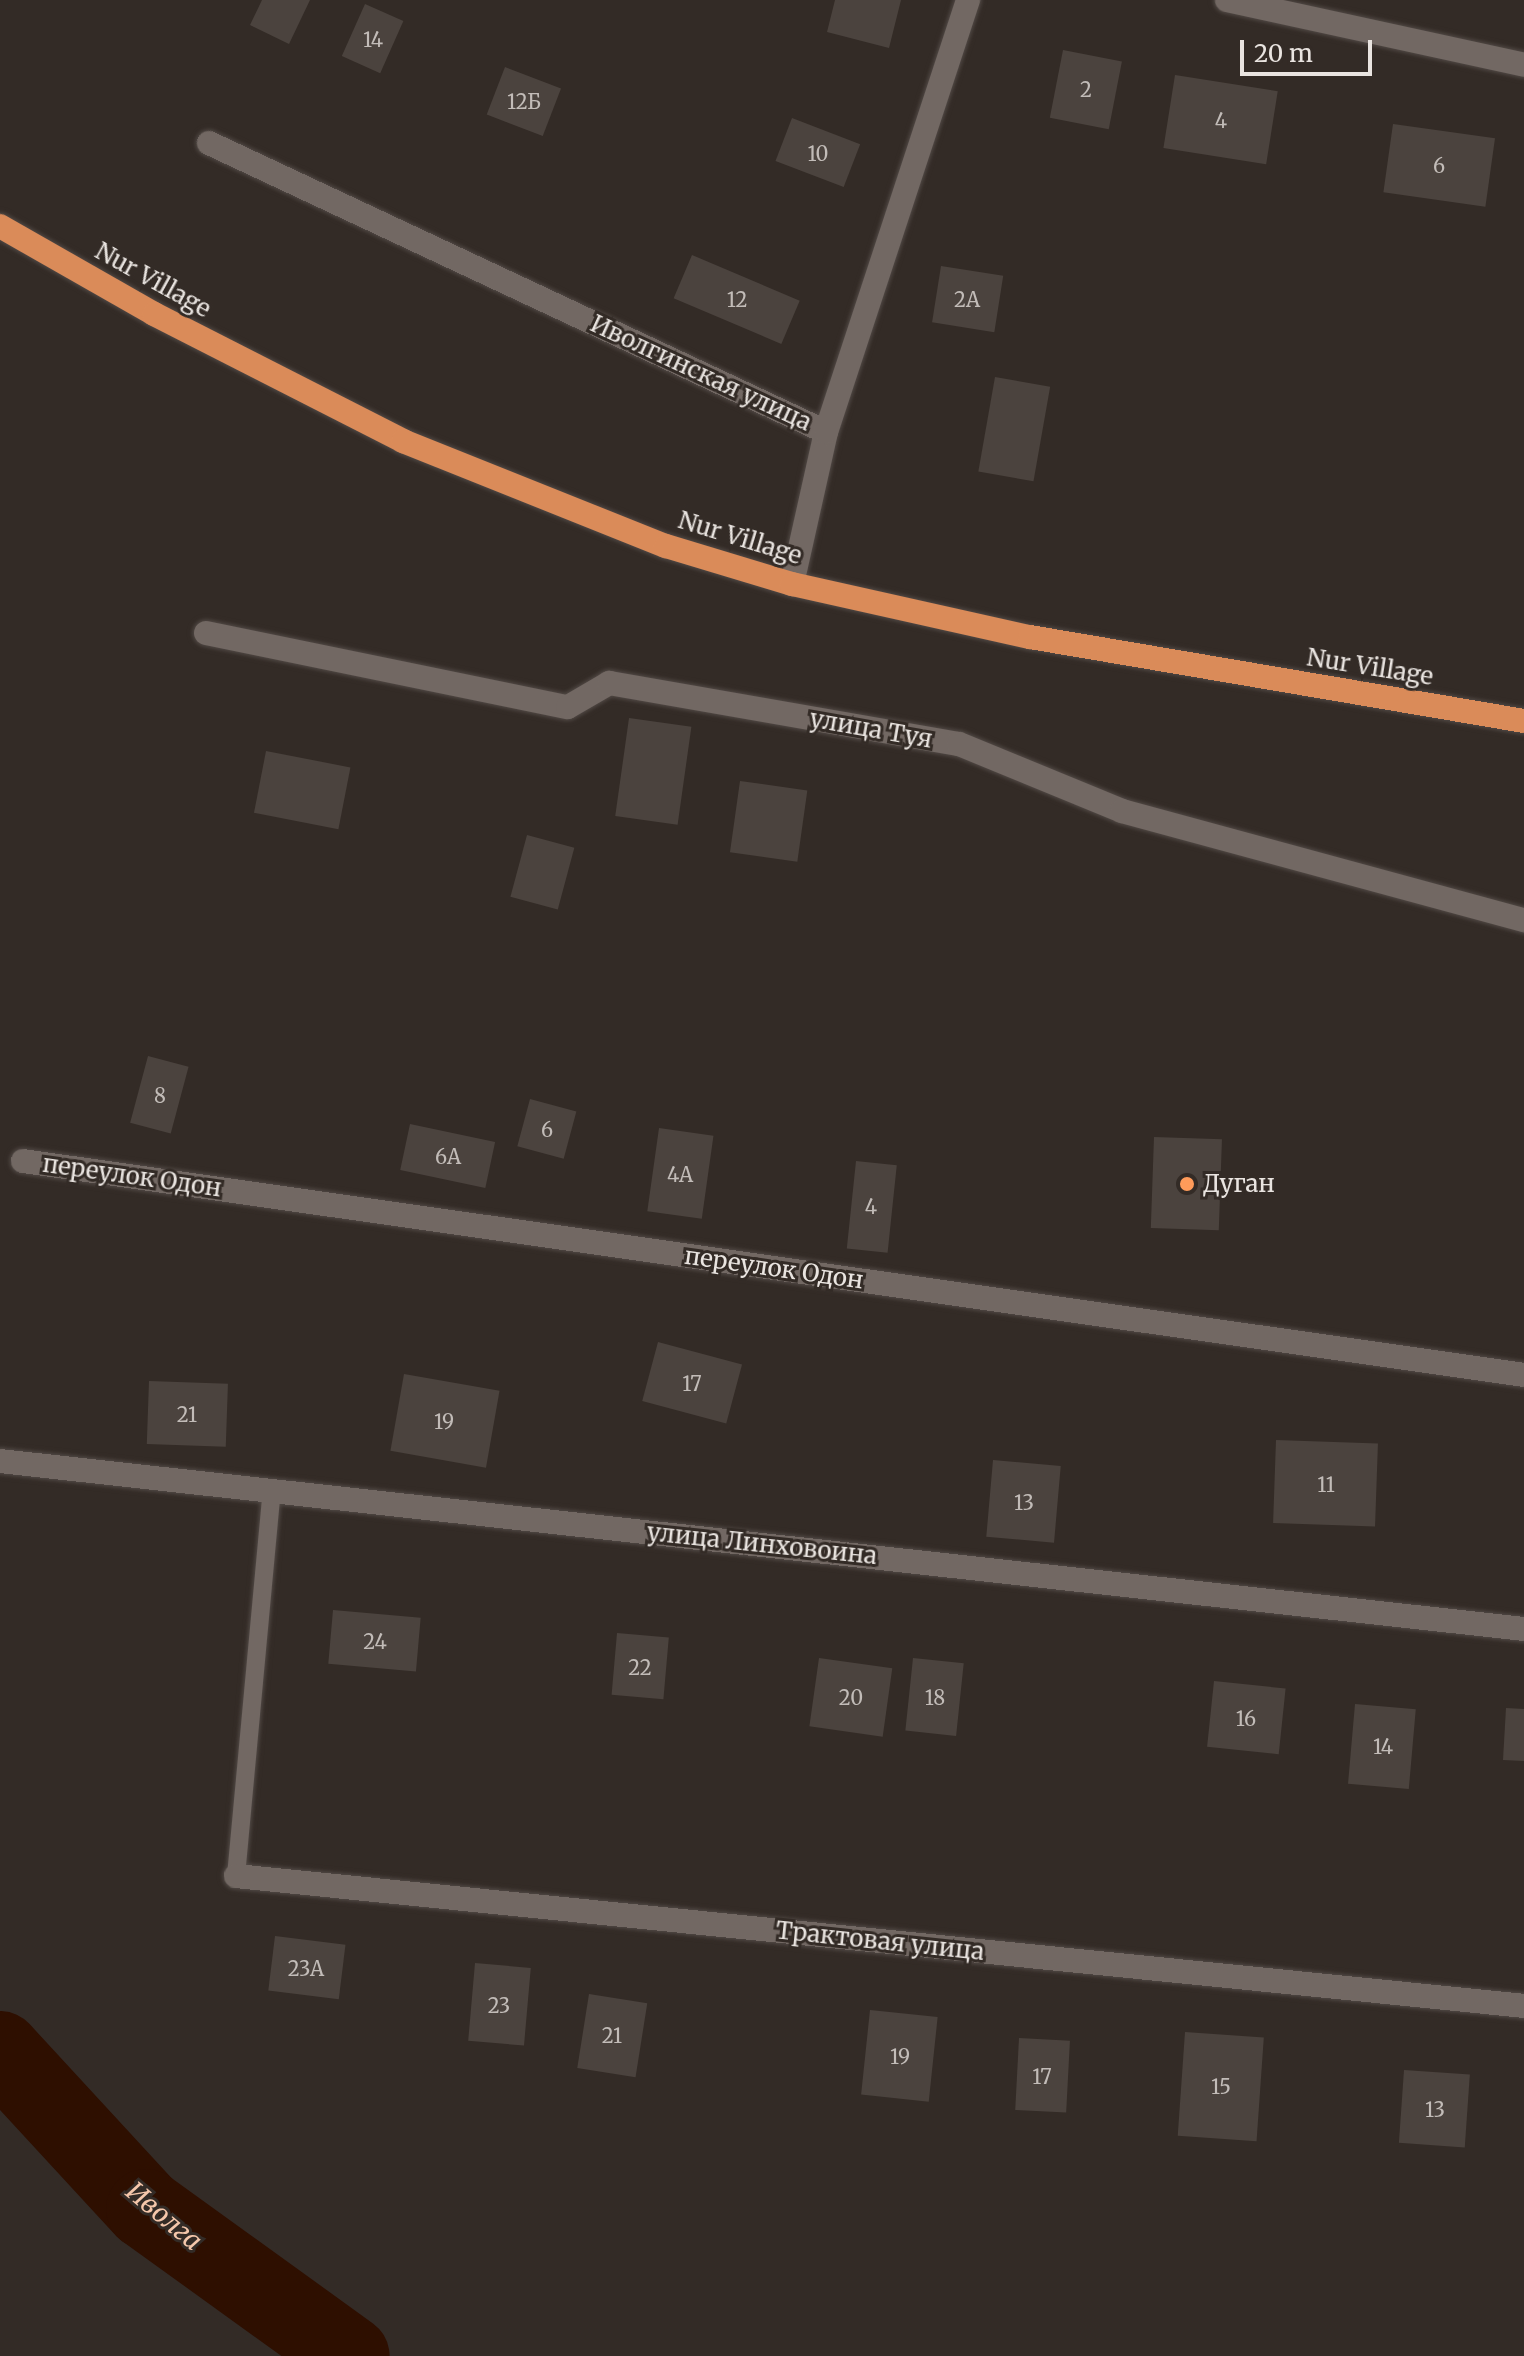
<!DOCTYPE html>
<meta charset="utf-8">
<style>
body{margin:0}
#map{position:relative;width:1524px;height:2356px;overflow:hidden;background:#332b26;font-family:Merriweather,serif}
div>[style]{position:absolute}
.river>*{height:80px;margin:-40px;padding:0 40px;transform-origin:40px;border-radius:40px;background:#2e0f00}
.building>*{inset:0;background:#4b433e;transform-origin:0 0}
.roads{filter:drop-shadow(0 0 2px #514945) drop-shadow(0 0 2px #514945)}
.lane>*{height:18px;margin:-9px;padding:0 9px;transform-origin:9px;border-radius:9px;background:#726863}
.street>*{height:24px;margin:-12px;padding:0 12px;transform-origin:12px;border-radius:12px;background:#726863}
.highway>*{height:24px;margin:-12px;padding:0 12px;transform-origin:12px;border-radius:12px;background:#da8b59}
.dots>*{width:22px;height:22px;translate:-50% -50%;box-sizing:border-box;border:4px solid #332b26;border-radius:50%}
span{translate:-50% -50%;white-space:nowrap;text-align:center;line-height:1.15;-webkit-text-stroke:6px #332b26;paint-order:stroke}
.number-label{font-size:20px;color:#c2bcb8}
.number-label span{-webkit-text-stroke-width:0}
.street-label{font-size:24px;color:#e9e4e0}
.poi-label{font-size:24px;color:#e9e4e0}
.left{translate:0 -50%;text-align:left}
.water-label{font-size:26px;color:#f5c7ab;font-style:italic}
.scale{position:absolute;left:1240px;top:40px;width:132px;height:36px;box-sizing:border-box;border:4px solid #e9e4e0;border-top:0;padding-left:10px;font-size:24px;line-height:28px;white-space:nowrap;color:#e9e4e0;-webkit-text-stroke:6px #332b26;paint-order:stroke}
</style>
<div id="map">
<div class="river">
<div style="left:0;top:2051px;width:215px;rotate:47.3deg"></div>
<div style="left:146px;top:2209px;width:251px;rotate:35.8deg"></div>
</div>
<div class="building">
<div style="clip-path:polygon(262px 0,310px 0,289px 44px,250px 25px)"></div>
<div style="clip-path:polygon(835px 0,901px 0,889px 48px,827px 32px)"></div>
<div style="left:365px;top:4px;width:42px;height:57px;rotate:24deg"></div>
<div style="left:1063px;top:50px;width:60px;height:69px;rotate:11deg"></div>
<div style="left:505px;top:67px;width:60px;height:51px;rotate:21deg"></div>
<div style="left:1175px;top:75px;width:104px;height:74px;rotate:9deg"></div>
<div style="left:792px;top:118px;width:73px;height:46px;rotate:21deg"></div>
<div style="left:1393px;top:124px;width:103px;height:69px;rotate:8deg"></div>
<div style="left:692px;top:255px;width:117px;height:47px;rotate:23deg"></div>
<div style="left:941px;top:266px;width:63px;height:57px;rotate:9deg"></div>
<div style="left:995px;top:377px;width:56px;height:96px;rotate:10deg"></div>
<div style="left:629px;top:718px;width:63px;height:99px;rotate:8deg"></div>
<div style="left:266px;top:751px;width:86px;height:63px;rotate:11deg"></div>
<div style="left:740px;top:781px;width:68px;height:72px;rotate:8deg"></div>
<div style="left:527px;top:835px;width:49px;height:64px;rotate:15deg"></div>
<div style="left:148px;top:1056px;width:42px;height:69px;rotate:15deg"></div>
<div style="left:530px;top:1099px;width:48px;height:49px;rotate:15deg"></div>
<div style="left:410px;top:1124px;width:87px;height:47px;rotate:12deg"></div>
<div style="left:659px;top:1128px;width:55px;height:84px;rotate:8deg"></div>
<div style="left:1154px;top:1137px;width:68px;height:91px;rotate:2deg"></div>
<div style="left:856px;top:1161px;width:41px;height:88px;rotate:6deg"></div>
<div style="left:658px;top:1342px;width:87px;height:61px;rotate:15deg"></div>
<div style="left:404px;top:1374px;width:97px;height:78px;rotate:10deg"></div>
<div style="left:149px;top:1381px;width:79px;height:63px;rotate:2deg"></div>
<div style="left:1276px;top:1440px;width:102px;height:83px;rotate:2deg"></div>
<div style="left:993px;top:1460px;width:68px;height:77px;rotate:5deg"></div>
<div style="left:333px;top:1610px;width:88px;height:54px;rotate:5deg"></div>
<div style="left:617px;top:1633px;width:52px;height:62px;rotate:5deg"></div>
<div style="left:819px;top:1658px;width:74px;height:69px;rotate:8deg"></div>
<div style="left:913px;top:1658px;width:51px;height:73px;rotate:6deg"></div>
<div style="left:1214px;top:1681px;width:72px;height:66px;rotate:6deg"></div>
<div style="left:1355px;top:1704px;width:61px;height:80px;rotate:5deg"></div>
<div style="clip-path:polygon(1506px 1708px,1524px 1709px,1524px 1761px,1503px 1760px)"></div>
<div style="left:275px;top:1936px;width:71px;height:55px;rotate:7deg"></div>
<div style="left:475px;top:1963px;width:56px;height:78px;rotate:5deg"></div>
<div style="left:589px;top:1994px;width:59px;height:75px;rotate:9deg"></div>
<div style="left:870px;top:2010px;width:68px;height:85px;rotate:6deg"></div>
<div style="left:1185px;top:2032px;width:79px;height:104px;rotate:4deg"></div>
<div style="left:1019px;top:2038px;width:51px;height:72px;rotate:3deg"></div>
<div style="left:1404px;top:2070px;width:66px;height:73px;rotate:4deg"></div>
</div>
<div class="roads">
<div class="lane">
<div style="left:236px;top:1876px;width:388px;rotate:-84.7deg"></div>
</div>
<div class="street">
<div style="left:1227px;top:0;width:304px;rotate:12.3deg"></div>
<div style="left:209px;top:143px;width:681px;rotate:25.1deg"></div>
<div style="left:792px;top:584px;width:156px;rotate:-77.4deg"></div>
<div style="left:826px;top:432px;width:455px;rotate:-71.8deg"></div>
<div style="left:206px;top:633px;width:369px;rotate:11.6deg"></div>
<div style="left:568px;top:707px;width:48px;rotate:-30.3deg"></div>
<div style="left:609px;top:683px;width:355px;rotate:9.9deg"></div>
<div style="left:959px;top:744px;width:176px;rotate:22.3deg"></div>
<div style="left:1122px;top:811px;width:417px;rotate:15.2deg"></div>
<div style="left:23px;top:1161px;width:1516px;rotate:8.11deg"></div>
<div style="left:0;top:1461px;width:1533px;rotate:6.29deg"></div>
<div style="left:236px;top:1876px;width:1295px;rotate:5.76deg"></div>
</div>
<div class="highway">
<div style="left:0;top:226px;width:177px;rotate:29.7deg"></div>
<div style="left:154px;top:314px;width:280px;rotate:27deg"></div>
<div style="left:403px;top:441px;width:283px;rotate:21.8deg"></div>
<div style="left:666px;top:546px;width:132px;rotate:16.8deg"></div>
<div style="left:792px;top:584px;width:244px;rotate:12.6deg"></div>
<div style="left:1030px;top:637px;width:501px;rotate:9.65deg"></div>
</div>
</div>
<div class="dots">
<div style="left:1187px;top:1184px;background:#ff9b5a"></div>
</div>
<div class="number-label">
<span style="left:373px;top:39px">14</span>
<span style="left:1086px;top:89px">2</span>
<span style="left:524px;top:101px">12Б</span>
<span style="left:1221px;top:120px">4</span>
<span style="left:818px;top:153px">10</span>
<span style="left:1439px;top:165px">6</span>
<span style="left:737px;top:299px">12</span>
<span style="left:967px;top:299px">2А</span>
<span style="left:160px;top:1095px">8</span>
<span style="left:547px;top:1129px">6</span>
<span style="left:448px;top:1156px">6А</span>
<span style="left:680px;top:1174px">4А</span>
<span style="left:871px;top:1206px">4</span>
<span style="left:692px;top:1383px">17</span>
<span style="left:187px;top:1414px">21</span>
<span style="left:444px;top:1421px">19</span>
<span style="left:1326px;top:1484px">11</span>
<span style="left:1024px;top:1502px">13</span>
<span style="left:375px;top:1641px">24</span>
<span style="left:640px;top:1667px">22</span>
<span style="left:851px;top:1697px">20</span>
<span style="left:935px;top:1697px">18</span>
<span style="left:1246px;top:1718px">16</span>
<span style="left:1383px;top:1746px">14</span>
<span style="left:306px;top:1968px">23А</span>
<span style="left:499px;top:2005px">23</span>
<span style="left:612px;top:2035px">21</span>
<span style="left:900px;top:2056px">19</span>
<span style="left:1042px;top:2076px">17</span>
<span style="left:1221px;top:2086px">15</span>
<span style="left:1435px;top:2109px">13</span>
</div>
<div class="street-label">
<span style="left:153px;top:280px;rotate:29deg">Nur Village</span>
<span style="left:701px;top:373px;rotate:25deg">Иволгинская улица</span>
<span style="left:740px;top:538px;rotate:17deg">Nur Village</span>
<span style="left:1370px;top:667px;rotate:9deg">Nur Village</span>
<span style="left:871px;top:729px;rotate:10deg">улица Туя</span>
<span style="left:132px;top:1176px;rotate:8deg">переулок Одон</span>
<span style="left:774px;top:1268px;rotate:8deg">переулок Одон</span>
<span style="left:762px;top:1544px;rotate:6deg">улица Линховоина</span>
<span style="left:880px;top:1941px;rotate:6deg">Трактовая улица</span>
</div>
<div class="poi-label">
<span class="left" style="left:1203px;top:1184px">Дуган</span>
</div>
<div class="water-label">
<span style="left:164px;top:2216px;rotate:40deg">Иволга</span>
</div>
<div class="scale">20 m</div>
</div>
